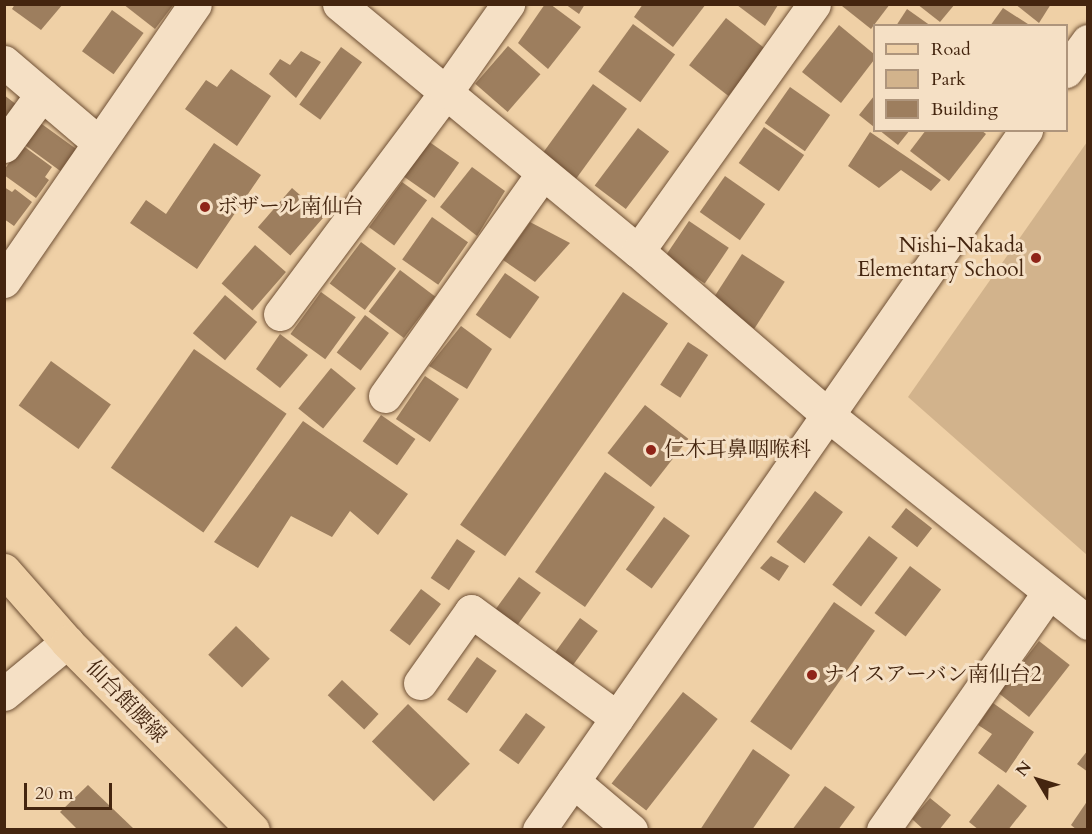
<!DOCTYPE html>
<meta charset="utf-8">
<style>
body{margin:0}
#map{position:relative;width:1092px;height:834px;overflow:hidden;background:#efd0a6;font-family:Cardo,"Noto Serif JP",serif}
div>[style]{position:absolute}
.green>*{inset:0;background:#d2b38c}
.building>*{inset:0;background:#9d7e5e;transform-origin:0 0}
.roads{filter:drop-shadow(0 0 2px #6f5035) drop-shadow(0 0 2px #6f5035)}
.minor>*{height:33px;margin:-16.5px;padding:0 16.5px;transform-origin:16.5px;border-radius:16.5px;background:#f5e0c5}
.major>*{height:33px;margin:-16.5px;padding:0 16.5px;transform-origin:16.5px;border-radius:16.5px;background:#efd0a6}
.dots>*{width:16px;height:16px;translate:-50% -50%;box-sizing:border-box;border:3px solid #f5e0c5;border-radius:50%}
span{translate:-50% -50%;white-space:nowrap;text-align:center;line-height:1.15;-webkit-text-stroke:6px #f5e0c5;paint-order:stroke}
.poi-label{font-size:21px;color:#44250f}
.left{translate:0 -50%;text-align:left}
.right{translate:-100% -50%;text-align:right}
.street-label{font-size:21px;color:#44250f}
.frame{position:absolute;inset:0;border:6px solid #44250f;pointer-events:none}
.legend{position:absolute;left:873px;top:24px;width:195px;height:108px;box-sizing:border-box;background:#f5e0c5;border:2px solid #ae957c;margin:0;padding:8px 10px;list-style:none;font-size:18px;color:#44250f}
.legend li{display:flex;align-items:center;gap:12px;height:30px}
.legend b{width:30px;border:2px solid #ae957c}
.north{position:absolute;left:1008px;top:750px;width:60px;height:60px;-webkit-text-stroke:4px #f5e0c5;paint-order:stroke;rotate:308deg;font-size:16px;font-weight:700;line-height:24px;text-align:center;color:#44250f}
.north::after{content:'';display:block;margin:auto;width:21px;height:27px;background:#44250f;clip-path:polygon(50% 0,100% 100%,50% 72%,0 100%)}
.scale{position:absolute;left:24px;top:783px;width:88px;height:27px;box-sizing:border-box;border:3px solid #44250f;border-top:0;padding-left:8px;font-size:18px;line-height:21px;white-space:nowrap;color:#44250f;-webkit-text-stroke:4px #f5e0c5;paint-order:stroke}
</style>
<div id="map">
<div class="green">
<div style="clip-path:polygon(1087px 142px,1087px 555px,908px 397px)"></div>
</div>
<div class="building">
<div style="clip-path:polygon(15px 4px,63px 4px,41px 30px,12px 9px)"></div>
<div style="clip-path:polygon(123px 4px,174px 4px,155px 29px)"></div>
<div style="clip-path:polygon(545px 4px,550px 4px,581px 27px,548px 69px,518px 43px)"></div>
<div style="clip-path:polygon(565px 4px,585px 4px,579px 14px)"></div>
<div style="clip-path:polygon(643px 4px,706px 4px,673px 47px,634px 17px)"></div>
<div style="clip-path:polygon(844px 4px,890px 4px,871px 29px,842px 6px)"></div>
<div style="clip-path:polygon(917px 4px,955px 4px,940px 22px)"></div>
<div style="clip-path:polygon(1015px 4px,1051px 4px,1039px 23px)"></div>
<div style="clip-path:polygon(737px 5px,778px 5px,765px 26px)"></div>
<div style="clip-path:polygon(1003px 8px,1031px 26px,990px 26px)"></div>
<div style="clip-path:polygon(907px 9px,931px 26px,896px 26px)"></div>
<div style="left:112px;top:10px;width:39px;height:51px;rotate:36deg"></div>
<div style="left:726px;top:18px;width:50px;height:60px;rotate:38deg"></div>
<div style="left:633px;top:24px;width:52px;height:59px;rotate:36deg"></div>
<div style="clip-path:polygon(839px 25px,874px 54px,874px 60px,841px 103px,802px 72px)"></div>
<div style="left:508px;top:46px;width:43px;height:50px;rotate:41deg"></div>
<div style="left:341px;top:47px;width:26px;height:71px;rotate:36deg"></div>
<div style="clip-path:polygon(301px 51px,321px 62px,296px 98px,269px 74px,280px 59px,290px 65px)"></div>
<div style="clip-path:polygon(231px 69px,271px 96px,237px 146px,185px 109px,206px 80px,217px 87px)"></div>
<div style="left:593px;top:84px;width:42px;height:90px;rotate:36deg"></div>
<div style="left:790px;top:87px;width:49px;height:44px;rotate:35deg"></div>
<div style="clip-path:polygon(4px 95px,17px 105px,4px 130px)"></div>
<div style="clip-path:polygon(874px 96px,874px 127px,859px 115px)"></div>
<div style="left:39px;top:122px;width:46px;height:27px;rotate:36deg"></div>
<div style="left:764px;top:127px;width:49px;height:44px;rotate:35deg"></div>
<div style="left:638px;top:128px;width:39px;height:72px;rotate:37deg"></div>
<div style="clip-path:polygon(879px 130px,910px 130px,898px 145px)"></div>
<div style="clip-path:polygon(926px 130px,981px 130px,986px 134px,949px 181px,910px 151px)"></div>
<div style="clip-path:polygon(870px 132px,941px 180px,931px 191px,901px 170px,879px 188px,848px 166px)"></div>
<div style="left:428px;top:141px;width:38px;height:43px;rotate:35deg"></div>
<div style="clip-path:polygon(214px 143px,261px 175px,197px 269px,130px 223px,146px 200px,166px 214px)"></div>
<div style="clip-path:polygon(22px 145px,52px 167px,45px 177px,49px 180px,36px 198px,4px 175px,4px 170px)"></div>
<div style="clip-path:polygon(472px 167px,505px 191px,477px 236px,440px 207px)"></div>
<div style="left:725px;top:176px;width:49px;height:44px;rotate:35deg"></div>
<div style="left:402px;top:182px;width:31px;height:56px;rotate:36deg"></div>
<div style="clip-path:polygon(4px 187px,12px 192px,15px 189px,32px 202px,14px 226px,4px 219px)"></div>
<div style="left:292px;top:188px;width:43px;height:52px;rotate:41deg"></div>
<div style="left:432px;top:217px;width:44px;height:52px;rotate:35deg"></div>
<div style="left:689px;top:221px;width:48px;height:43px;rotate:34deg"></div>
<div style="clip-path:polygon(530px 222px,570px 243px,535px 282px,503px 260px)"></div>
<div style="left:361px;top:242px;width:44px;height:52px;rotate:37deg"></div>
<div style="left:255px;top:245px;width:41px;height:51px;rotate:41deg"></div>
<div style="left:742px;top:254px;width:51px;height:56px;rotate:33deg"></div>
<div style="left:400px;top:270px;width:44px;height:52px;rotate:37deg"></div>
<div style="left:505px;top:273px;width:42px;height:51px;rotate:35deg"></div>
<div style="left:321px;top:292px;width:43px;height:52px;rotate:36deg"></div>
<div style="left:623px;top:292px;width:55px;height:284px;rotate:35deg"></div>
<div style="left:225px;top:295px;width:42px;height:50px;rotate:40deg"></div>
<div style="left:365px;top:315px;width:30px;height:47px;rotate:37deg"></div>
<div style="clip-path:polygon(461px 326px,492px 349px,467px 389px,429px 366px)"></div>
<div style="clip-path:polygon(280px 334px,308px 355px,280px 388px,256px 369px)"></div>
<div style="left:688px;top:342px;width:24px;height:51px;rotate:33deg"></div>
<div style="left:194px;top:349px;width:113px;height:145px;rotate:35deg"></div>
<div style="left:51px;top:361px;width:74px;height:55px;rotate:36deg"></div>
<div style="left:331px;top:368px;width:32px;height:52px;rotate:39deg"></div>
<div style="left:425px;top:376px;width:41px;height:52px;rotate:34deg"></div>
<div style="left:645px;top:405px;width:55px;height:61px;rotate:38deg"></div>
<div style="left:381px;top:415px;width:42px;height:32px;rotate:35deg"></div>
<div style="clip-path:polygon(303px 421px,408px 494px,378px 535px,350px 511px,332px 537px,291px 516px,258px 568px,214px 542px)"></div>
<div style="left:605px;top:472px;width:61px;height:122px;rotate:35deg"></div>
<div style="left:815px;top:491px;width:35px;height:64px;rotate:37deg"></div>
<div style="left:906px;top:508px;width:33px;height:24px;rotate:38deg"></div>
<div style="left:664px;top:517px;width:32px;height:65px;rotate:36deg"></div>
<div style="left:869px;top:536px;width:36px;height:61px;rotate:37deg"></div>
<div style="left:457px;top:539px;width:22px;height:47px;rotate:34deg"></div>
<div style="clip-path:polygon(771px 556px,789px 566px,779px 581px,760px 568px)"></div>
<div style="left:910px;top:566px;width:39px;height:59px;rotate:37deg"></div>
<div style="left:519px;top:577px;width:27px;height:47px;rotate:36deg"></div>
<div style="left:421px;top:589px;width:25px;height:52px;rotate:37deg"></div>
<div style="left:834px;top:602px;width:50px;height:146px;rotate:35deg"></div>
<div style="left:580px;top:618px;width:22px;height:49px;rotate:36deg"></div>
<div style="left:236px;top:626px;width:47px;height:40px;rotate:44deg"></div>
<div style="left:1039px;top:641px;width:39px;height:66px;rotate:38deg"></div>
<div style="left:477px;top:657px;width:24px;height:52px;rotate:35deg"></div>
<div style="left:342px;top:680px;width:50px;height:21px;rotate:43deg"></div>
<div style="left:683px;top:692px;width:44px;height:116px;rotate:38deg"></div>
<div style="clip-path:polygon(993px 703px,1034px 732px,1006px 773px,978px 753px,992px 734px,978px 725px)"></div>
<div style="left:408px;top:704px;width:86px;height:52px;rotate:44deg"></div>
<div style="left:526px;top:713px;width:24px;height:46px;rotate:36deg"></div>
<div style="clip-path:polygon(753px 749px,790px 775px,752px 830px,700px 830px)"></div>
<div style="clip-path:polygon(1088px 750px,1088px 772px,1077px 764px)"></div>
<div style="clip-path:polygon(998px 784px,1027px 806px,1008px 830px,979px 830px,969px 822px)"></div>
<div style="clip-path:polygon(88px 785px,135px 830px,78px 830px,60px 812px)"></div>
<div style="clip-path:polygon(825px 786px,855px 807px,838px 830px,792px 830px)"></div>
<div style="clip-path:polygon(930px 798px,951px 815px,939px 830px,924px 830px,912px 819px)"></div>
<div style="clip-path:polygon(1088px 800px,1088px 830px,1077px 830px,1071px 825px)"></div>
</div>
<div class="roads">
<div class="minor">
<div style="left:339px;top:4px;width:388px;rotate:39.6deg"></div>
<div style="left:638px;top:251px;width:252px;rotate:40.8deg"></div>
<div style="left:829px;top:416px;width:332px;rotate:38.6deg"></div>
<div style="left:4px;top:62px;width:123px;rotate:40.4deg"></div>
<div style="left:1066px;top:71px;width:37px;rotate:-54deg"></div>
<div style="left:4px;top:146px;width:64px;rotate:-53.8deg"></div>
<div style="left:638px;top:251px;width:303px;rotate:-54.5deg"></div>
<div style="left:4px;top:281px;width:336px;rotate:-55.4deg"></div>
<div style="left:280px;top:314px;width:277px;rotate:-53.2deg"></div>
<div style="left:446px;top:92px;width:108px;rotate:-54.8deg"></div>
<div style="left:385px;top:396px;width:273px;rotate:-54.7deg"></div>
<div style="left:420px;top:683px;width:88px;rotate:-54.7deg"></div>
<div style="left:471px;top:611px;width:181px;rotate:36.2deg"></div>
<div style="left:4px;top:694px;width:82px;rotate:-39.5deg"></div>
<div style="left:573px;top:781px;width:76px;rotate:40.2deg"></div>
<div style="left:539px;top:830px;width:853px;rotate:-55.17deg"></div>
<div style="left:883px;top:830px;width:290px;rotate:-55.1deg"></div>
</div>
<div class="major">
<div style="left:4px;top:570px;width:96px;rotate:48.8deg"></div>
<div style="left:67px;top:642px;width:264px;rotate:45.3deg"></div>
</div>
</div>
<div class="dots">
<div style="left:205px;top:207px;background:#8f2418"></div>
<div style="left:1036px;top:258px;background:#8f2418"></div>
<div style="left:651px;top:450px;background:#8f2418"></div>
<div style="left:812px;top:675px;background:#8f2418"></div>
</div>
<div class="poi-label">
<span class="left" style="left:217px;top:207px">ボザール南仙台</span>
<span class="right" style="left:1024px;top:258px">Nishi-Nakada<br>Elementary School</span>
<span class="left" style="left:664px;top:450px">仁木耳鼻咽喉科</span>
<span class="left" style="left:824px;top:675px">ナイスアーバン南仙台2</span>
</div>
<div class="street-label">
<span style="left:126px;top:702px;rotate:46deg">仙台館腰線</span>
</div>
<div class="frame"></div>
<ul class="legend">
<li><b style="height:8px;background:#efd0a6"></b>Road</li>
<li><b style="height:16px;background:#d2b38c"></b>Park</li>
<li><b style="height:16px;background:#9d7e5e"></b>Building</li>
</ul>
<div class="north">N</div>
<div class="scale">20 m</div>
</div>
